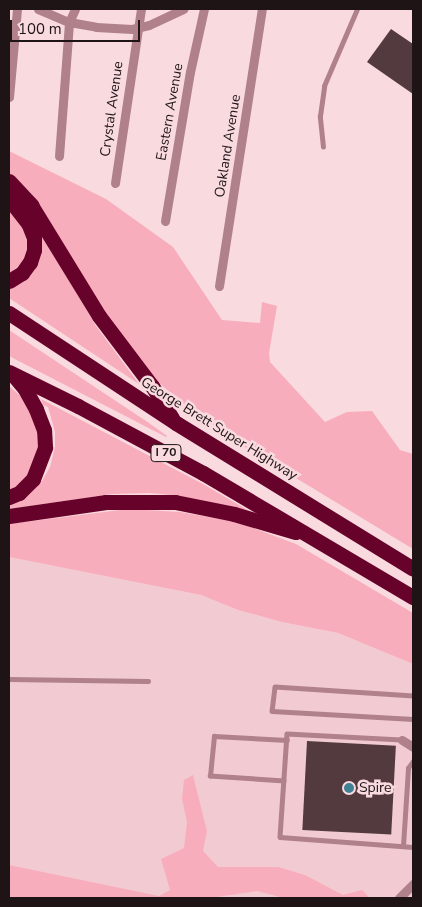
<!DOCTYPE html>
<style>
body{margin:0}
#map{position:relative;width:422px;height:907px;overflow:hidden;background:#f9dadf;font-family:"Nunito Sans",sans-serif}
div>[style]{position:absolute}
.built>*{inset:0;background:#f2cbd2}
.green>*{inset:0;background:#f8adbc}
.building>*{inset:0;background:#533a3f;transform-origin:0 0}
.lane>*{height:4.5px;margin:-2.25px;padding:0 2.25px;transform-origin:2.25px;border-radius:2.25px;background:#b0818a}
.street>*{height:9px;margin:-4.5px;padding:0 4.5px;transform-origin:4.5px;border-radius:4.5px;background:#b0818a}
.highway>*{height:15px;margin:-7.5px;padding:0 7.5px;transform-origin:7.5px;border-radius:7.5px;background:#67032b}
.dots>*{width:14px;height:14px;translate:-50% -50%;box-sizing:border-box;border:2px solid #f9dadf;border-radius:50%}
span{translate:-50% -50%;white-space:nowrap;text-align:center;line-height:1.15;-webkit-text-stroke:5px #f9dadf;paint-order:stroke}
.shield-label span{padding:1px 4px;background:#f9dadf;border:1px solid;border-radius:4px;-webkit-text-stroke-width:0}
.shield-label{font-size:12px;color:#1e1416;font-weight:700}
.street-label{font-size:14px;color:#1e1416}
.poi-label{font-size:14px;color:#1e1416}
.left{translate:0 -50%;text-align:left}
.frame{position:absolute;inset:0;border:10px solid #1e1416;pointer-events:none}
.scale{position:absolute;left:10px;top:20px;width:130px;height:22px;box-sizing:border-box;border:2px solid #1e1416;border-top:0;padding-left:6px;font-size:15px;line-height:18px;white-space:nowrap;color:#1e1416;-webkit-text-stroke:4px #f9dadf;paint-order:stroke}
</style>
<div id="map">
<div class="built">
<div style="clip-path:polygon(9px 557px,201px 595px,238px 610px,282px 622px,338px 633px,413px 664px,413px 898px,9px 898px)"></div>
</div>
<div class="green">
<div style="clip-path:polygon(9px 151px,106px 199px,173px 247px,222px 320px,260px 323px,262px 302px,277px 306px,269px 353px,270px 362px,325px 422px,347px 412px,372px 411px,400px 450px,413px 454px,413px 549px,225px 435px,196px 416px,155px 379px,102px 311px,41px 206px,30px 192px,9px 174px)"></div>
<div style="clip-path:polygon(9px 209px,24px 228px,28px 245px,23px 262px,9px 274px)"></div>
<div style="clip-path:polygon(37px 227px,96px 326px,139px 384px,9px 298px,9px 287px,18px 284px)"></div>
<div style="clip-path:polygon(9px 330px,149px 423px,167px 436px,166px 437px,9px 356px)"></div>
<div style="clip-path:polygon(9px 386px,25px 400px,41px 438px,30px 475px,9px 492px)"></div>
<div style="clip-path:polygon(41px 399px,203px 484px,251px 512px,172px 495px,149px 493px,112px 494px,9px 509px,9px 505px,29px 494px,42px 481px,50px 467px,55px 447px,55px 432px,48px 407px,43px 405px)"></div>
<div style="clip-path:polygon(128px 509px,180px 512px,237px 522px,296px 544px,413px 613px,413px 664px,338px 633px,282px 622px,238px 610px,201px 595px,9px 557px,9px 524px)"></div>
<div style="clip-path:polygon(193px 775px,207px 831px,203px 851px,218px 867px,278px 867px,305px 875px,343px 895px,362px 890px,369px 897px,284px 898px,257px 891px,210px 898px,9px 897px,9px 865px,159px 896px,170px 890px,161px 859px,184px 848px,187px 822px,182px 799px,184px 780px)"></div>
</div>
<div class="building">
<div style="clip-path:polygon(391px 29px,413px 44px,413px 94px,367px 62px)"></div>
<div style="left:307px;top:741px;width:89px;height:89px;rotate:3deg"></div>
</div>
<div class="lane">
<div style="left:323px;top:147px;width:31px;rotate:-96deg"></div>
<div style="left:320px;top:116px;width:30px;rotate:-82deg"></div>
<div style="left:324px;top:86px;width:84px;rotate:-66.8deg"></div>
<div style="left:9px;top:679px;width:139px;rotate:0.8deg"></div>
<div style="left:413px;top:696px;width:138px;rotate:-176.3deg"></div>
<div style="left:275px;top:687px;width:24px;rotate:97deg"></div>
<div style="left:272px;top:711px;width:141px;rotate:3.2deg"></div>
<div style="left:401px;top:740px;width:114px;rotate:-177deg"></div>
<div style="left:287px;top:734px;width:103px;rotate:93.9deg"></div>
<div style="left:280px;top:837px;width:133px;rotate:4.3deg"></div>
<div style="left:284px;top:781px;width:74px;rotate:-176.1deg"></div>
<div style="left:210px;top:776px;width:40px;rotate:-84.3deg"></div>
<div style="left:214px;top:736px;width:73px;rotate:3.1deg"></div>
<div style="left:403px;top:846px;width:78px;rotate:-86.3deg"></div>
<div style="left:408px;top:768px;width:9px;rotate:-54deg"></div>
</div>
<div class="street">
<div style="left:38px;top:9px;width:34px;rotate:23deg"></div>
<div style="left:69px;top:22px;width:27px;rotate:10deg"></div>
<div style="left:96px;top:27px;width:36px;rotate:3deg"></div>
<div style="left:132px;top:29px;width:17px;rotate:-13deg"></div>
<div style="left:149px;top:25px;width:38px;rotate:-25deg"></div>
<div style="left:9px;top:97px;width:88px;rotate:-84.8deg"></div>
<div style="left:59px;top:156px;width:134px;rotate:-85.7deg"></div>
<div style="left:69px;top:22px;width:14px;rotate:-65deg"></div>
<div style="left:115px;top:183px;width:176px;rotate:-81.5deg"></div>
<div style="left:165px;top:221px;width:151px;rotate:-80.5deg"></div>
<div style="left:190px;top:72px;width:65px;rotate:-77.5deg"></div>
<div style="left:219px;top:286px;width:280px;rotate:-81.2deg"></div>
<div style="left:402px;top:740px;width:13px;rotate:32deg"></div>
<div style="left:399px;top:898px;width:20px;rotate:-45deg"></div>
</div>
<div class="highway">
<div style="left:9px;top:181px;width:33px;rotate:47deg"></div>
<div style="left:31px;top:205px;width:130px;rotate:58.5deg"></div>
<div style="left:99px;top:316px;width:88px;rotate:52.9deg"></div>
<div style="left:152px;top:386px;width:38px;rotate:58deg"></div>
<div style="left:9px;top:199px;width:33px;rotate:52deg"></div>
<div style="left:29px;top:225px;width:14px;rotate:69deg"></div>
<div style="left:34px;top:238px;width:12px;rotate:90deg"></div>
<div style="left:34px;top:250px;width:13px;rotate:108deg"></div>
<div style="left:30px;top:262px;width:14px;rotate:126deg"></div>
<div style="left:22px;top:273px;width:15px;rotate:148deg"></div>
<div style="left:9px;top:313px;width:200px;rotate:33.4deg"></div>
<div style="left:176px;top:423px;width:278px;rotate:31.6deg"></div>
<div style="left:9px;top:372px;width:77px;rotate:26.2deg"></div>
<div style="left:78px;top:406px;width:142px;rotate:28.2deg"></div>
<div style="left:203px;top:473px;width:244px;rotate:30.6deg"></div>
<div style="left:9px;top:497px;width:11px;rotate:-22deg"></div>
<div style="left:19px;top:493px;width:20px;rotate:-45deg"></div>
<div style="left:33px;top:479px;width:34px;rotate:-69deg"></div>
<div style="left:45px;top:447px;width:17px;rotate:-93deg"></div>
<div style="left:44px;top:430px;width:22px;rotate:-111deg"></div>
<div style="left:36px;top:409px;width:23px;rotate:-119deg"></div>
<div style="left:25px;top:389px;width:17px;rotate:-130deg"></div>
<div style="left:9px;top:516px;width:98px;rotate:-8.2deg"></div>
<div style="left:106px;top:502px;width:69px"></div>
<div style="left:175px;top:502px;width:60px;rotate:11.5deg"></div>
<div style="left:234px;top:514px;width:64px;rotate:16.4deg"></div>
</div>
<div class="dots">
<div style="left:349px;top:788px;background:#408293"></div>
</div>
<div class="shield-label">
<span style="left:166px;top:453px">I 70</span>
</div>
<div class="street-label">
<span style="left:112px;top:109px;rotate:-82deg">Crystal Avenue</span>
<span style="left:170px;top:112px;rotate:-80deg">Eastern Avenue</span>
<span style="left:228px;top:146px;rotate:-81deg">Oakland Avenue</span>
<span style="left:219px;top:429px;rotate:32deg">George Brett Super Highway</span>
</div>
<div class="poi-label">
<span class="left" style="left:359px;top:788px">Spire</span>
</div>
<div class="frame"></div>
<div class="scale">100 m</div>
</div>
